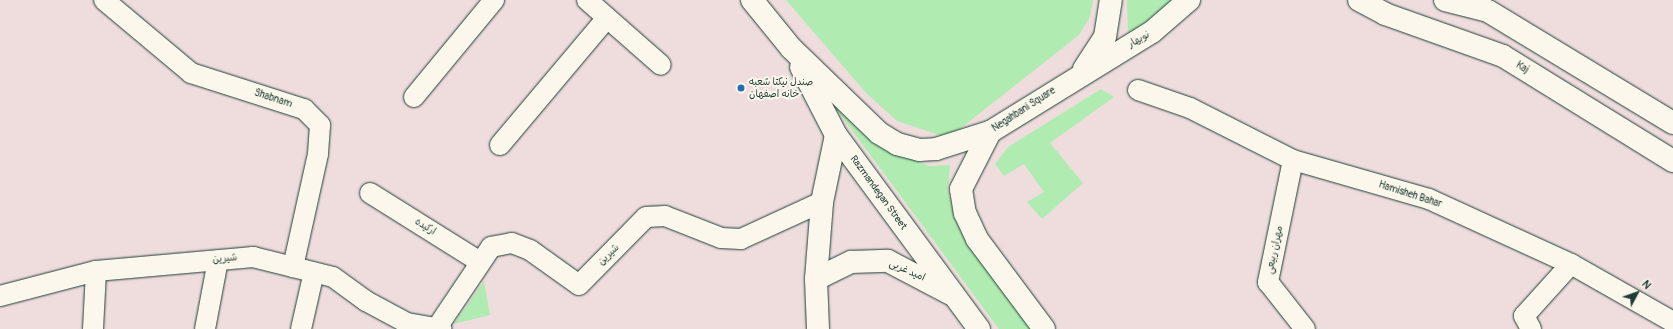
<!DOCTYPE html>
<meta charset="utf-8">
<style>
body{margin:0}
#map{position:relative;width:1673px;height:329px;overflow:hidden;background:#efddde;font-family:Pangolin,"Playpen Sans Arabic",sans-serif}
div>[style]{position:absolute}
.green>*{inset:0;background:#b0ecb1}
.roads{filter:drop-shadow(0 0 1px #1f3d34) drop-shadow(0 0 1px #1f3d34)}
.minor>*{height:20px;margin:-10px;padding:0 10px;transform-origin:10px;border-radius:10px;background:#fbf7ec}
.tertiary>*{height:22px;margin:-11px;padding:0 11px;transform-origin:11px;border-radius:11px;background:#fbf7ec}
.secondary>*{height:22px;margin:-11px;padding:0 11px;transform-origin:11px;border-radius:11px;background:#fbf7ec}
.dots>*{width:11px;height:11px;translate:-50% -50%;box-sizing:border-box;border:2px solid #fbf7ec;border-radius:50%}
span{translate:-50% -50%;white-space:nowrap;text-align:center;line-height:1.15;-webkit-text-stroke:4px #fbf7ec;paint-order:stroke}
.street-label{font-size:10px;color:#1f3d34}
.poi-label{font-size:10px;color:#1f3d34}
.left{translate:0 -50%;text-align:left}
.north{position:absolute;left:1617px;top:273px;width:40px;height:40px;-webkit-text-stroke:3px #fbf7ec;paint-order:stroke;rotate:49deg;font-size:11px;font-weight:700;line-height:16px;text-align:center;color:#1f3d34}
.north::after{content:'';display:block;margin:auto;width:14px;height:18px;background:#1f3d34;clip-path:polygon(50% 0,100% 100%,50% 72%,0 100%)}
</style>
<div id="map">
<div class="green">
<div style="clip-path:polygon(786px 0,1093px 0,1090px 17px,1079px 35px,956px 132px,942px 136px,897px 121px,866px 93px)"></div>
<div style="clip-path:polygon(1127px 0,1172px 0,1147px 25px,1128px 35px)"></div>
<div style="clip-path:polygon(1101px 89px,1114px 97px,1050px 143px,1083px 183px,1042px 219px,1027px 202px,1044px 192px,1024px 164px,1004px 176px,995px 164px,1008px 147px)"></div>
<div style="clip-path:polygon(834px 106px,880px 146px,929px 166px,950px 165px,948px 190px,956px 222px,1031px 329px,999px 329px)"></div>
<div style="clip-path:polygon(484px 281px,490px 315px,454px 324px)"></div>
</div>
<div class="roads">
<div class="minor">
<div style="left:104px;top:0;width:114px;rotate:40deg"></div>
<div style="left:191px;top:73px;width:119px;rotate:17.7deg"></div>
<div style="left:304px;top:109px;width:23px;rotate:45deg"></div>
<div style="left:320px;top:125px;width:29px;rotate:94deg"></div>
<div style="left:318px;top:154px;width:116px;rotate:102.5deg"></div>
<div style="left:587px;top:0;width:98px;rotate:41.3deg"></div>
<div style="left:1138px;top:90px;width:55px;rotate:19.1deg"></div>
<div style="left:1190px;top:108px;width:115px;rotate:26.8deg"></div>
<div style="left:1293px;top:160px;width:141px;rotate:16deg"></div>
<div style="left:1429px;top:199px;width:156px;rotate:24.6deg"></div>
<div style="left:1571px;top:264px;width:117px;rotate:29.6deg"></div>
<div style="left:414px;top:97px;width:126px;rotate:-50.5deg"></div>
<div style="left:500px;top:145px;width:166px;rotate:-49.9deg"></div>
<div style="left:1293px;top:160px;width:125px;rotate:101.6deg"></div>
<div style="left:1268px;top:282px;width:60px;rotate:51.8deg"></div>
<div style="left:370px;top:193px;width:130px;rotate:32.1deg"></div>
<div style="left:0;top:296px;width:99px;rotate:-14.6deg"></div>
<div style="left:96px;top:271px;width:158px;rotate:-5.1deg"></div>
<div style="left:253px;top:257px;width:82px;rotate:14deg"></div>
<div style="left:333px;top:277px;width:41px;rotate:36deg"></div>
<div style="left:366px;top:301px;width:47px;rotate:28.2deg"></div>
<div style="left:407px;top:323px;width:35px;rotate:10deg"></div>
<div style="left:93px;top:329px;width:58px;rotate:-87deg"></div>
<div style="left:205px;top:329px;width:70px;rotate:-79.3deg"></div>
<div style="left:301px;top:329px;width:58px;rotate:-77.2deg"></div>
<div style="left:436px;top:329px;width:99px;rotate:-56.1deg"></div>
<div style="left:491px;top:247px;width:21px;rotate:-11deg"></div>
<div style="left:512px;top:243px;width:19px;rotate:21deg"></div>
<div style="left:530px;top:250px;width:60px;rotate:35.5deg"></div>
<div style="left:579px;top:285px;width:95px;rotate:-45.4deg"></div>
<div style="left:646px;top:217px;width:19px;rotate:-3deg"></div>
<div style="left:665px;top:216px;width:60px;rotate:21.4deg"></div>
<div style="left:721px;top:238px;width:20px;rotate:3deg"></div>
<div style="left:741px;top:239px;width:89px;rotate:-24.6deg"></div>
<div style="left:1531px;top:329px;width:15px;rotate:-118deg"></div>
<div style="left:1524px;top:316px;width:70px;rotate:-47.9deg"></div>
</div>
<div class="tertiary">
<div style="left:1359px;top:0;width:30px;rotate:28deg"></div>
<div style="left:1385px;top:14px;width:125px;rotate:19.6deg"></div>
<div style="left:1503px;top:56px;width:200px;rotate:31.7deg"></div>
<div style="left:1445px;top:0;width:44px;rotate:14.3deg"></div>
<div style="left:1488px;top:11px;width:216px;rotate:31.2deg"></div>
<div style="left:816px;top:279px;width:39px;rotate:-26deg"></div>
<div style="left:851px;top:262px;width:37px;rotate:-2deg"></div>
<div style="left:888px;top:261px;width:71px;rotate:27.6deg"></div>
<div style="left:818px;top:329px;width:50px;rotate:-92.3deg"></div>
<div style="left:816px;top:279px;width:77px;rotate:-85.5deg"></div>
<div style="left:822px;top:202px;width:68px;rotate:-78.2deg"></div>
</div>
<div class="secondary">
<div style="left:752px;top:0;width:62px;rotate:50.9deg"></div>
<div style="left:791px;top:48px;width:122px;rotate:44deg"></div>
<div style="left:879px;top:133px;width:21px;rotate:31deg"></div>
<div style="left:897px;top:144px;width:23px;rotate:15deg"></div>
<div style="left:919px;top:150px;width:17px;rotate:-3deg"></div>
<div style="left:936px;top:149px;width:57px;rotate:-17.5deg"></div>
<div style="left:990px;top:132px;width:190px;rotate:-31.7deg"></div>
<div style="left:1152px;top:32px;width:49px;rotate:-40.9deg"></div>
<div style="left:801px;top:67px;width:76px;rotate:62.8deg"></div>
<div style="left:836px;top:135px;width:241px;rotate:53.6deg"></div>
<div style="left:1084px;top:69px;width:38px;rotate:-57deg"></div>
<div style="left:1105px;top:37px;width:37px;rotate:-81deg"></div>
<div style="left:990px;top:132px;width:64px;rotate:117deg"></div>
<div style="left:961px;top:189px;width:24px;rotate:81deg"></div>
<div style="left:965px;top:213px;width:29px;rotate:65deg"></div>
<div style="left:977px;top:239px;width:112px;rotate:53.3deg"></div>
</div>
</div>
<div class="dots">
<div style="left:741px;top:88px;background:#1f6fb2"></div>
</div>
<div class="street-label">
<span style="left:1139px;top:40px;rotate:-30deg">نوبهار</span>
<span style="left:1522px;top:68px;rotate:32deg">Kaj</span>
<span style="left:273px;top:99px;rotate:18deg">Shabnam</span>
<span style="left:1024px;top:110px;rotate:-33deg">Negahbani Square</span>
<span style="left:878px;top:193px;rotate:54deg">Razmandegan Street</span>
<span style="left:1410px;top:195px;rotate:18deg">Hamisheh Bahar</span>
<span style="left:425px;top:227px;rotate:32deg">ارکیده</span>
<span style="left:1275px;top:250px;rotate:-78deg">مهران ربیعی</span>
<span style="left:609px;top:255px;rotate:-44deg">شیرین</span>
<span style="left:225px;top:259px;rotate:-5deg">شیرین</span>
<span style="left:907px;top:271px;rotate:24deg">امید غربی</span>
</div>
<div class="poi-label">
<span class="left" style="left:749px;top:88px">صندل نیکتا شعبه<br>خانه اصفهان</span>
</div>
<div class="north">N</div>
</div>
